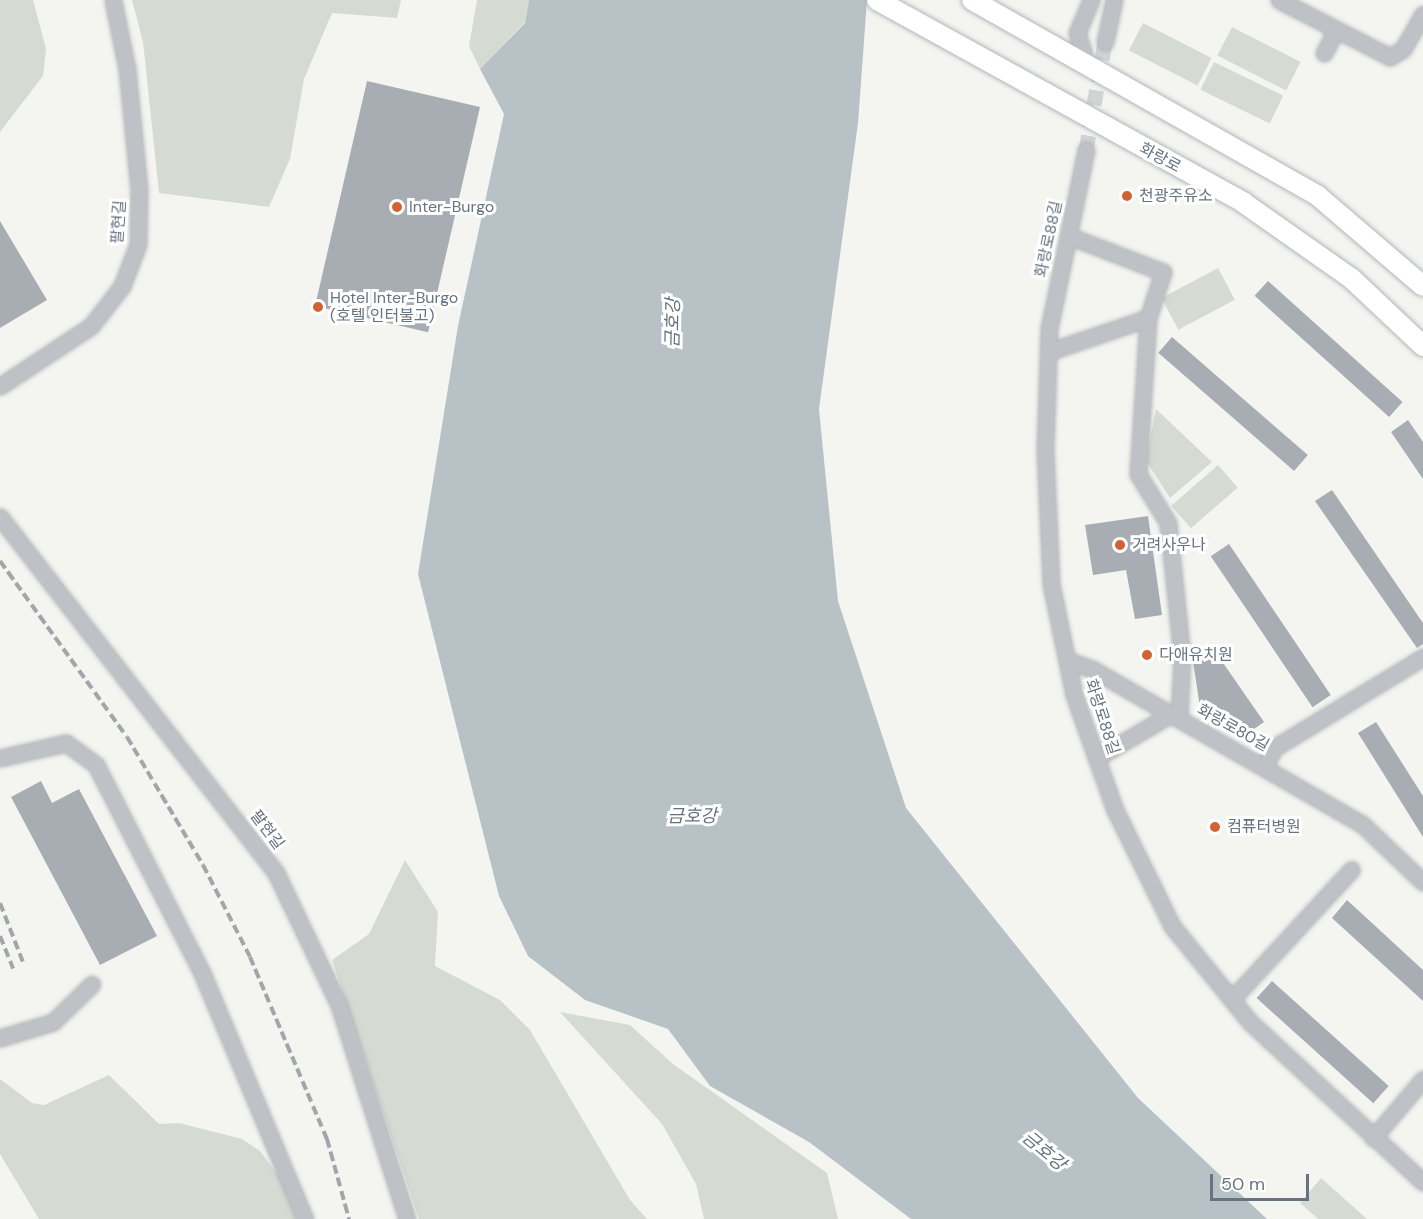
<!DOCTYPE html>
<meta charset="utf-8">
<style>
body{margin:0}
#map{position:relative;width:1423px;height:1219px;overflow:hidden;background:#f4f5f1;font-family:"DM Sans","Noto Sans KR",sans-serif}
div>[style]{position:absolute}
.green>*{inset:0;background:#d5dbd3;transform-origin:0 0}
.water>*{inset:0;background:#b8c2c6}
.building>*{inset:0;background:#a7adb3;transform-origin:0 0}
.minor-tunnel>*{height:15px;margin-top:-7.5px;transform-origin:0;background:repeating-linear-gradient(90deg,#d0d4d5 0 15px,transparent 0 23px)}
.roads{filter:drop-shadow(0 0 2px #b2b5b9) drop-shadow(0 0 2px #b2b5b9)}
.minor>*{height:15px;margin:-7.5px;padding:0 7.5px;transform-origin:7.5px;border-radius:7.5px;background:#bec1c5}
.major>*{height:20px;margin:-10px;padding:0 10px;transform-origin:10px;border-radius:10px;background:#fff}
.rail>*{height:4px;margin-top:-2px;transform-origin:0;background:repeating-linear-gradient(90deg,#a2a6ab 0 9px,transparent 0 13.5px)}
.dots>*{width:16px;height:16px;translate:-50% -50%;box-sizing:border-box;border:3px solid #fff;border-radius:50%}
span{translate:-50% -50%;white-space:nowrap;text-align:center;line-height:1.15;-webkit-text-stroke:6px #fff;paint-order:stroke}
.street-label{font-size:16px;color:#667380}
.poi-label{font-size:16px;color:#667380}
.left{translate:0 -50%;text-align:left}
.water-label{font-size:18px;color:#62737d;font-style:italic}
.scale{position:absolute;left:1210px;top:1174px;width:99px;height:27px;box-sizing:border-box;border:3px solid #667380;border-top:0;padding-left:8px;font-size:18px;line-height:21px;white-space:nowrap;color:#667380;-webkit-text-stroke:4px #fff;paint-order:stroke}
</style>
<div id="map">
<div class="green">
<div style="clip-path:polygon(0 0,33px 0,46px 49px,43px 76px,0 132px)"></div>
<div style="clip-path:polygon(132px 0,401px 0,397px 18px,332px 13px,304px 79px,290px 159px,269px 207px,159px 193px,143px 42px)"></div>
<div style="clip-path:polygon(477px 0,529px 0,525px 22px,480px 69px,469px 46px)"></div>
<div style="left:1143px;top:23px;width:77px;height:31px;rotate:27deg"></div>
<div style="left:1232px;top:27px;width:77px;height:32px;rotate:27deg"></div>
<div style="left:1214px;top:62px;width:77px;height:31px;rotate:26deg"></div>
<div style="left:1218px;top:268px;width:36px;height:64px;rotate:62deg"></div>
<div style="clip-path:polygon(1156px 409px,1212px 462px,1170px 498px,1146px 461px)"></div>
<div style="left:1218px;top:465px;width:30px;height:62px;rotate:49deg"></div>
<div style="clip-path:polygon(405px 860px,438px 912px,435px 966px,500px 1000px,530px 1030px,630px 1200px,647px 1219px,419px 1219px,332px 960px,369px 934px)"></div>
<div style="clip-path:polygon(560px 1012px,630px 1025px,673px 1064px,827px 1173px,838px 1219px,704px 1219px,696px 1184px,662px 1124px)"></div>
<div style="clip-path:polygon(109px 1075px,159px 1124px,179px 1123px,242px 1139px,260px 1151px,284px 1183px,296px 1219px,39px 1219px,0 1154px,0 1079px,32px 1103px,44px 1105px)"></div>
<div style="clip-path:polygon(1321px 1178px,1367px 1219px,1318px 1219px,1300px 1203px)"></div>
</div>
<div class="water">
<div style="clip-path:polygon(529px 0,867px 0,858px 123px,819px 409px,838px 601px,906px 808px,1138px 1098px,1267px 1219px,911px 1219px,809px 1142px,710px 1086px,668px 1029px,585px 1000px,528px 956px,499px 896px,418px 574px,458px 326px,504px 114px,480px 69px,525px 23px)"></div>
</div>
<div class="building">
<div style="left:367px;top:81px;width:116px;height:231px;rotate:13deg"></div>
<div style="clip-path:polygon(0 221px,47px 300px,0 328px)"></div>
<div style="left:1268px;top:281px;width:181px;height:20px;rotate:42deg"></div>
<div style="left:1172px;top:337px;width:180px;height:21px;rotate:41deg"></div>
<div style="clip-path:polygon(1408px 420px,1423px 442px,1423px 479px,1391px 432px)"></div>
<div style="clip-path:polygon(1332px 490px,1423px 623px,1423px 644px,1417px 648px,1315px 501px)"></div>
<div style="clip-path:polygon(1148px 516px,1162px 615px,1135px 619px,1126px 570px,1093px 575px,1085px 525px)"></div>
<div style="left:1229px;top:544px;width:182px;height:22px;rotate:56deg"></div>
<div style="clip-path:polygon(1210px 644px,1264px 722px,1244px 736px,1200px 707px,1192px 655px)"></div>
<div style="clip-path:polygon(1376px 722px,1423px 796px,1423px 837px,1358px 733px)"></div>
<div style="clip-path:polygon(41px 781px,52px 803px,79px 789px,157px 936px,100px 965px,11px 797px)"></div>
<div style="clip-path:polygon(1347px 900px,1423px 970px,1423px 1001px,1332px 918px)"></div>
<div style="left:1272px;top:981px;width:157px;height:23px;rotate:42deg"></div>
</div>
<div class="minor-tunnel">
<div style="left:1086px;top:150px;width:110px;rotate:-80deg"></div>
</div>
<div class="roads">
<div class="minor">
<div style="left:1279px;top:0;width:125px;rotate:27.2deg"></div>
<div style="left:1390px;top:57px;width:15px;rotate:-32deg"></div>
<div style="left:1403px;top:49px;width:40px;rotate:-60.3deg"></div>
<div style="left:1105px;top:42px;width:43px;rotate:-77.9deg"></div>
<div style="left:1324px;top:53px;width:26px;rotate:-62deg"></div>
<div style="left:1087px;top:65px;width:34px;rotate:-107deg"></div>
<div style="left:1077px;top:33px;width:36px;rotate:-67deg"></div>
<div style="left:1086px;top:150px;width:183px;rotate:101.7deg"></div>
<div style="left:1049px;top:329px;width:122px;rotate:91.9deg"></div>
<div style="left:1045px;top:451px;width:133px;rotate:87.4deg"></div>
<div style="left:1051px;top:584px;width:113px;rotate:78.3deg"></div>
<div style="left:1074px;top:695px;width:122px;rotate:70.4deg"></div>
<div style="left:1115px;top:810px;width:129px;rotate:63.8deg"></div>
<div style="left:1172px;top:926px;width:124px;rotate:50.9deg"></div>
<div style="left:1250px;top:1022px;width:236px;rotate:42.8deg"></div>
<div style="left:1069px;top:236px;width:101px;rotate:21deg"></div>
<div style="left:1163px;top:272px;width:48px;rotate:108.1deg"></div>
<div style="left:1148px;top:318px;width:156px;rotate:93.7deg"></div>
<div style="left:1138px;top:474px;width:57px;rotate:58.5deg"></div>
<div style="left:1168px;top:523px;width:134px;rotate:84deg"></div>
<div style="left:1182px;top:656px;width:63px;rotate:92.7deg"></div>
<div style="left:1048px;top:352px;width:106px;rotate:-18.8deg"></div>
<div style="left:0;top:386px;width:109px;rotate:-33.4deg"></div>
<div style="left:91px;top:326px;width:51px;rotate:-52.2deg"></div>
<div style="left:122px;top:286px;width:45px;rotate:-69.1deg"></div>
<div style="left:138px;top:244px;width:55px;rotate:-89deg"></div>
<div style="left:139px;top:189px;width:121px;rotate:-95.7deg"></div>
<div style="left:127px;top:69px;width:70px;rotate:-101.5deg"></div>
<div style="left:0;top:517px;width:450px;rotate:52.2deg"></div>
<div style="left:276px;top:873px;width:146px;rotate:64.5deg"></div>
<div style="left:339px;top:1005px;width:225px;rotate:72.4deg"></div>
<div style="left:1067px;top:660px;width:27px;rotate:20deg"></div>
<div style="left:1092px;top:669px;width:311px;rotate:29.9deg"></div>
<div style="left:1362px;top:824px;width:84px;rotate:43.6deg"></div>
<div style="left:0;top:758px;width:68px;rotate:-12.8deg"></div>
<div style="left:66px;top:743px;width:37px;rotate:36deg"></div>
<div style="left:96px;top:765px;width:233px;rotate:63deg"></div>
<div style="left:202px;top:973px;width:267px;rotate:67.3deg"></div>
<div style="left:1096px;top:758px;width:87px;rotate:-30.4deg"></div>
<div style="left:1265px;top:766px;width:20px;rotate:-63deg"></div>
<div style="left:1274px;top:748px;width:175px;rotate:-31.4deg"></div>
<div style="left:1232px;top:999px;width:176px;rotate:-47.3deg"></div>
<div style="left:0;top:1038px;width:55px;rotate:-16.8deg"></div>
<div style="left:53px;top:1022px;width:54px;rotate:-44.3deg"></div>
<div style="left:1373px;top:1138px;width:77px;rotate:-49.7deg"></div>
</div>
<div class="major">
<div style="left:877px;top:0;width:419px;rotate:28.9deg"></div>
<div style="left:1244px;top:203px;width:132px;rotate:35.1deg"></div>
<div style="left:1352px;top:279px;width:98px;rotate:43.3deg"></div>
<div style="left:972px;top:0;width:398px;rotate:29.5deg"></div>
<div style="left:1318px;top:196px;width:138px;rotate:40.6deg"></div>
</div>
</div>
<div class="rail">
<div style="left:0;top:561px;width:217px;rotate:54.2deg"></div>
<div style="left:127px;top:737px;width:149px;rotate:59.3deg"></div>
<div style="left:203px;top:865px;width:103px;rotate:62.9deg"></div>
<div style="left:250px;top:957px;width:198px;rotate:67.1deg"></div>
<div style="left:327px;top:1139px;width:83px;rotate:74.6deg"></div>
<div style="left:0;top:903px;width:66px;rotate:68.8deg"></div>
<div style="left:0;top:936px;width:35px;rotate:68deg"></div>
</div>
<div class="dots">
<div style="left:1127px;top:196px;background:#d26234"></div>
<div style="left:397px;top:207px;background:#d26234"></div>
<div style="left:318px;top:307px;background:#d26234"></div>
<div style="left:1120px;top:545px;background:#d26234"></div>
<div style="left:1147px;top:655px;background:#d26234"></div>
<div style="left:1215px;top:827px;background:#d26234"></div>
</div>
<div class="street-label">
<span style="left:1160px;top:158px;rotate:28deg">화랑로</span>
<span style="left:119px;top:222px;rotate:-86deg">팔현길</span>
<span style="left:1049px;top:239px;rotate:-78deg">화랑로88길</span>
<span style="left:1102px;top:717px;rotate:72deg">화랑로88길</span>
<span style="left:1233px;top:728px;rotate:29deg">화랑로80길</span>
<span style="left:267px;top:830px;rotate:53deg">팔현길</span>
</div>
<div class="poi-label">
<span class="left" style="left:1139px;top:196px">천광주유소</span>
<span class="left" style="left:409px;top:207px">Inter-Burgo</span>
<span class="left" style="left:330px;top:307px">Hotel Inter-Burgo<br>(호텔 인터불고)</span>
<span class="left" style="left:1132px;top:545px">거려사우나</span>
<span class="left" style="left:1159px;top:655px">다애유치원</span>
<span class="left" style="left:1227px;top:827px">컴퓨터병원</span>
</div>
<div class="water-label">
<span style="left:673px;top:323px;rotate:-89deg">금호강</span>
<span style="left:692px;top:816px">금호강</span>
<span style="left:1044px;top:1151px;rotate:40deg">금호강</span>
</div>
<div class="scale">50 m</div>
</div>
